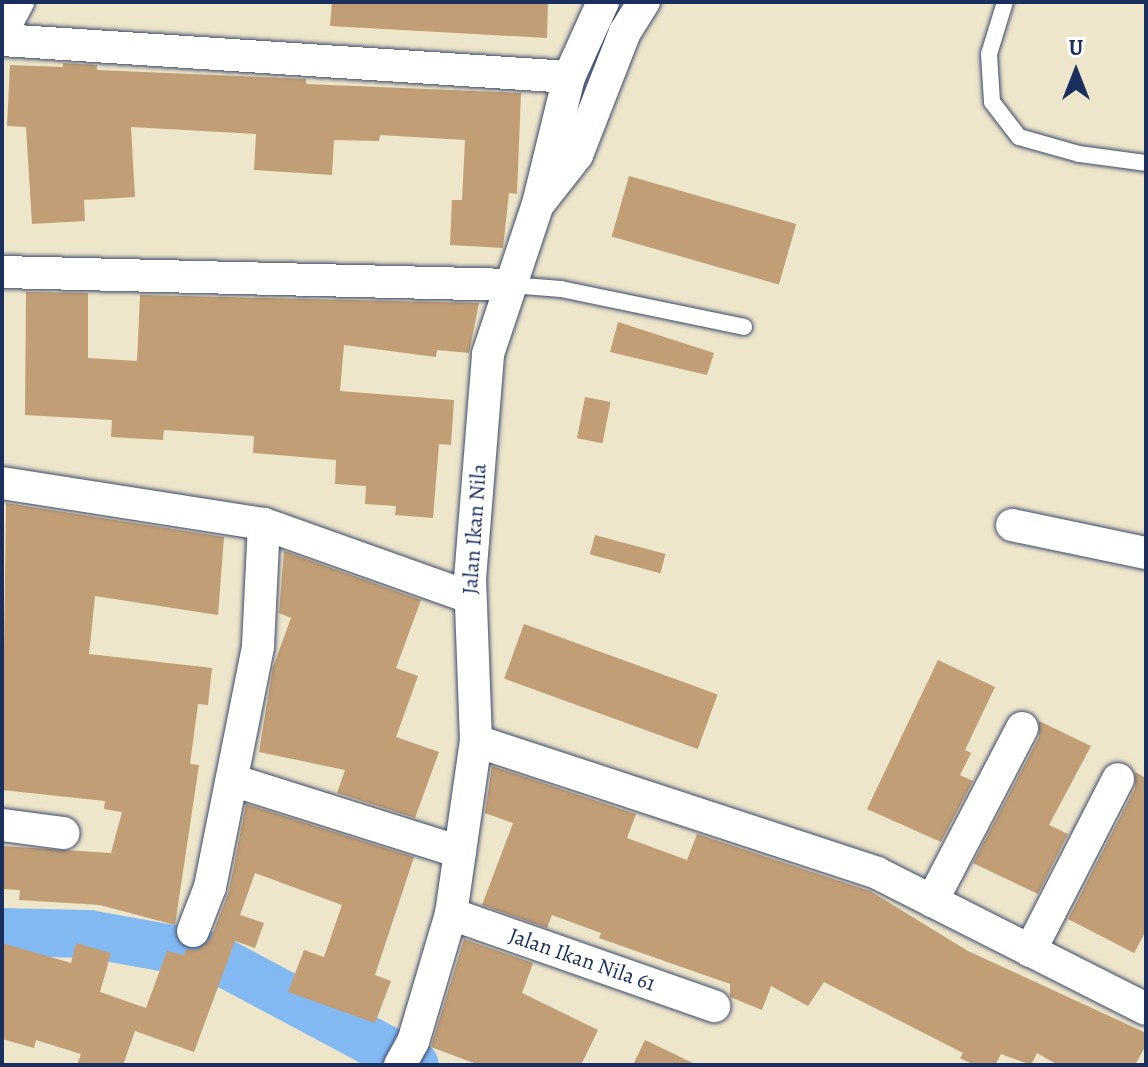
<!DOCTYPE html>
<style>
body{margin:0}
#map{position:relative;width:1148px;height:1067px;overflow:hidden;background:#eee6ca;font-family:Alegreya,serif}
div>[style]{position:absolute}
.river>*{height:48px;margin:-24px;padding:0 24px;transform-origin:24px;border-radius:24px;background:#83b9f2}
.building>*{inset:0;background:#c19e76;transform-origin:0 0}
.roads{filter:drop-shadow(0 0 2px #3b4a6e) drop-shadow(0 0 2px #3b4a6e)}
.lane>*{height:16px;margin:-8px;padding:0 8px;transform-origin:8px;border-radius:8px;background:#fff}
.street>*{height:32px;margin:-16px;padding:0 16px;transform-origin:16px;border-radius:16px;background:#fff}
span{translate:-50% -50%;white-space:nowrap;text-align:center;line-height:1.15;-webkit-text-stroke:6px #fff;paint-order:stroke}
.street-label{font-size:22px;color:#1b2f5e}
.frame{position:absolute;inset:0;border:4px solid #1b2f5e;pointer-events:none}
.north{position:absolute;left:1036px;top:32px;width:80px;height:80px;-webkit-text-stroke:6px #fff;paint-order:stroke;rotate:0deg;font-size:22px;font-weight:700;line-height:32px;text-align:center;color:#1b2f5e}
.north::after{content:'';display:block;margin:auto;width:28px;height:36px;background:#1b2f5e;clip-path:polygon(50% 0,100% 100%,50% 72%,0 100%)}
</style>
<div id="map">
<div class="river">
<div style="left:2px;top:932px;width:87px;rotate:1.3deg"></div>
<div style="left:89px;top:934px;width:124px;rotate:10.2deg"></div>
<div style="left:211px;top:956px;width:231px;rotate:28.1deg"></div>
</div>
<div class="building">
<div style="clip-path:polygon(332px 2px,548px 2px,547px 38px,330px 26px)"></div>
<div style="clip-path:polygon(63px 63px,97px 65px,97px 70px,306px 79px,306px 84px,521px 93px,517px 194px,509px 193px,503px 248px,450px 245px,452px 200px,462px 200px,465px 140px,380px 135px,379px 141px,334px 140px,332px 175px,254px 170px,256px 134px,131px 127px,135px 197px,84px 200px,85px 221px,32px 224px,26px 127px,7px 126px,10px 65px,63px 67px)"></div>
<div style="left:629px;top:176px;width:174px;height:63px;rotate:16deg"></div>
<div style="clip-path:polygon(26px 292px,88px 293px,88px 358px,137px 361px,140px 295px,479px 303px,469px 353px,437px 350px,436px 357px,344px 345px,340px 391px,454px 400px,451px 445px,439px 444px,433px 518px,395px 515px,396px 506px,365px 504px,366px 486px,335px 484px,336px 460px,253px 453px,254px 436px,164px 430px,163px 440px,111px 437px,112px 420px,25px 415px)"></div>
<div style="clip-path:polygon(618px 322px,714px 353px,707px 375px,610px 352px)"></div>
<div style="left:585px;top:397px;width:26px;height:42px;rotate:11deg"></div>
<div style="clip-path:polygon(6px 503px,224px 537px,218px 615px,95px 596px,89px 654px,212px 668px,208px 705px,198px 704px,190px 764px,199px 765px,175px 925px,100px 905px,19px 900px,20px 890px,2px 889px,2px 846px,111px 853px,122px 812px,104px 809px,105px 801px,2px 790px)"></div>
<div style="left:595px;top:535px;width:73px;height:20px;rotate:15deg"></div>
<div style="clip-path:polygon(284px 551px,421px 600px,396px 668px,418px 676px,396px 737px,439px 752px,415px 818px,337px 793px,345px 770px,259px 752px,273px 667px,291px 618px,279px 613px)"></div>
<div style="left:524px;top:624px;width:206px;height:58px;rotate:20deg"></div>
<div style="clip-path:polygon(938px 660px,995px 687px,965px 750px,971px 753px,960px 775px,973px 781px,941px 842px,867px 809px)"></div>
<div style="clip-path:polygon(1039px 721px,1091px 746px,1049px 825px,1068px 834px,1038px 894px,973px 863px,1039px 737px)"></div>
<div style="clip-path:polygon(492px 766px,636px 814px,627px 838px,687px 860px,697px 834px,870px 891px,968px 951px,1146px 1033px,1146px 1045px,1135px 1065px,1058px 1065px,1037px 1053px,1031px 1065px,1001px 1054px,995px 1065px,974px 1065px,960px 1058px,963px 1053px,824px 982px,808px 1006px,771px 986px,762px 1010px,730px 997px,730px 984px,599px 938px,601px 933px,552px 915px,547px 928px,482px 905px,513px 823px,485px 813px)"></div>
<div style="clip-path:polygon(1135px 772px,1146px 778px,1146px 931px,1134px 953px,1068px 919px,1135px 788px)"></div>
<div style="clip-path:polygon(246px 804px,414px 857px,375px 975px,391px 981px,375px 1023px,288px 992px,304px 950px,324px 957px,342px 905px,255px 873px,240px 915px,264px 923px,255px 948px,235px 941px,194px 1052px,135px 1031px,123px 1065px,77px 1065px,81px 1054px,36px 1040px,34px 1048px,2px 1039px,2px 943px,71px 963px,76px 943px,111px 953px,100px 992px,146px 1008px,167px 951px,184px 955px,186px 949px,197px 950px,211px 938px,229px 891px)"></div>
<div style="clip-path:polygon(464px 939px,533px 963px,522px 993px,598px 1030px,581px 1065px,479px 1065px,431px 1047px)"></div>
<div style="clip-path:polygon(645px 1040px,697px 1065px,633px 1065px)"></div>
</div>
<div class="roads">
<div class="lane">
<div style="left:1005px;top:2px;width:54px;rotate:107.1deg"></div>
<div style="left:989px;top:54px;width:48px;rotate:86.4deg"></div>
<div style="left:992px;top:102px;width:44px;rotate:52.4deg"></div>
<div style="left:1019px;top:137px;width:62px;rotate:15.8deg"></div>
<div style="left:1079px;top:154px;width:68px;rotate:7.7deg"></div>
<div style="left:511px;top:285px;width:50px;rotate:4.6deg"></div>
<div style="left:561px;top:289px;width:187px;rotate:11.7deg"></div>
</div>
<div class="street">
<div style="left:2px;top:32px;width:34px;rotate:-62deg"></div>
<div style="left:2px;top:40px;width:568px;rotate:3.73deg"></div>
<div style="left:540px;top:202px;width:60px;rotate:-51.8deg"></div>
<div style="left:577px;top:155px;width:132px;rotate:-68.7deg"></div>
<div style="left:625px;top:32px;width:36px;rotate:-58deg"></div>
<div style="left:2px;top:272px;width:509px;rotate:1.46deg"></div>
<div style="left:2px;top:483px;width:265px;rotate:8.9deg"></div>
<div style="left:264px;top:524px;width:218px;rotate:19.6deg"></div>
<div style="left:1012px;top:525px;width:137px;rotate:11.8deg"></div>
<div style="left:476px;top:741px;width:422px;rotate:18.2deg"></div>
<div style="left:877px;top:873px;width:301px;rotate:26.8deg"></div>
<div style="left:232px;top:780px;width:239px;rotate:17.5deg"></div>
<div style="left:2px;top:825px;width:62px;rotate:7.5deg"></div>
<div style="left:932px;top:901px;width:195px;rotate:-62.5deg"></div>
<div style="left:451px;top:914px;width:279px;rotate:19.3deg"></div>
<div style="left:193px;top:931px;width:47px;rotate:-68.9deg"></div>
<div style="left:210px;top:887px;width:246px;rotate:-78.7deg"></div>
<div style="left:258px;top:646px;width:122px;rotate:-87.2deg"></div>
<div style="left:1030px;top:951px;width:193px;rotate:-62.9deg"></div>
<div style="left:400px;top:1065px;width:26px;rotate:-61deg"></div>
<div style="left:413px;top:1042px;width:134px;rotate:-73.5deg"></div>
<div style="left:451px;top:914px;width:175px;rotate:-81.8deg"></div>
<div style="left:476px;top:741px;width:162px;rotate:-92.1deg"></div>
<div style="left:470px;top:579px;width:226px;rotate:-85.4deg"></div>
<div style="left:488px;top:354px;width:158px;rotate:-71.6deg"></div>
<div style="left:538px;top:204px;width:131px;rotate:-76.3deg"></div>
<div style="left:569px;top:77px;width:82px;rotate:-65.6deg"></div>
</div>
</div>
<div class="street-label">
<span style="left:475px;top:529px;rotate:-86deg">Jalan Ikan Nila</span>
<span style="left:582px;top:960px;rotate:19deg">Jalan Ikan Nila 61</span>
</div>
<div class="frame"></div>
<div class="north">U</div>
</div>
